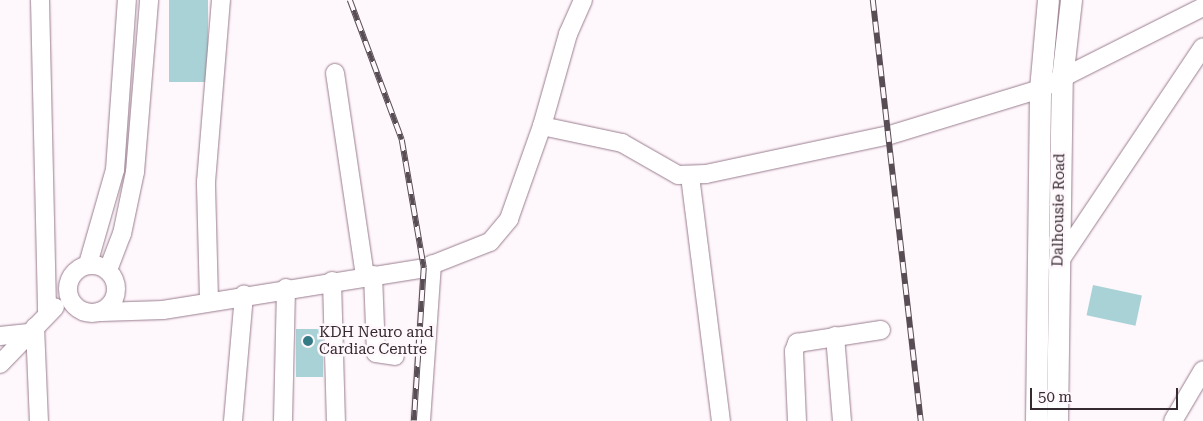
<!DOCTYPE html>
<style>
body{margin:0}
#map{position:relative;width:1203px;height:421px;overflow:hidden;background:#fef7fb;font-family:"Roboto Serif",serif}
div>[style]{position:absolute}
.building>*{inset:0;background:#a9d2d7;transform-origin:0 0}
.roads{filter:drop-shadow(0 0 1px #9a7d8f) drop-shadow(0 0 1px #9a7d8f)}
.minor>*{height:18px;margin:-9px;padding:0 9px;transform-origin:9px;border-radius:9px;background:#fff}
.minor>.ring{margin:-9px;padding:0;box-sizing:content-box;background:none;border:18px solid #fff;border-radius:50%}
.tertiary>*{height:21px;margin:-10.5px;padding:0 10.5px;transform-origin:10.5px;border-radius:10.5px;background:#fff}
.rail>*{height:5.5px;margin-top:-2.75px;transform-origin:0;background:repeating-linear-gradient(90deg,#fef7fb 0 11px,#584d54 0 22px);box-sizing:border-box;border-block:1px solid #584d54}
.dots>*{width:14px;height:14px;translate:-50% -50%;box-sizing:border-box;border:2px solid #fef7fb;border-radius:50%}
span{translate:-50% -50%;white-space:nowrap;text-align:center;line-height:1.15;-webkit-text-stroke:5px #fef7fb;paint-order:stroke}
.street-label{font-size:15px;color:#362a31}
.poi-label{font-size:15px;color:#362a31}
.left{translate:0 -50%;text-align:left}
.scale{position:absolute;left:1030px;top:388px;width:148px;height:22px;box-sizing:border-box;border:2px solid #362a31;border-top:0;padding-left:6px;font-size:15px;line-height:18px;white-space:nowrap;color:#362a31;-webkit-text-stroke:4px #fef7fb;paint-order:stroke}
</style>
<div id="map">
<div class="building">
<div style="left:169px;top:0;width:39px;height:82px"></div>
<div style="left:1093px;top:285px;width:50px;height:31px;rotate:12deg"></div>
<div style="left:296px;top:329px;width:27px;height:48px"></div>
</div>
<div class="roads">
<div class="minor">
<div style="left:40px;top:0;width:314px;rotate:88.7deg"></div>
<div style="left:335px;top:73px;width:205px;rotate:81.6deg"></div>
<div style="left:542px;top:126px;width:96px;rotate:-74.2deg"></div>
<div style="left:568px;top:34px;width:37px;rotate:-66deg"></div>
<div style="left:690px;top:176px;width:247px;rotate:82.8deg"></div>
<div style="left:88px;top:264px;width:98px;rotate:-74deg"></div>
<div style="left:115px;top:170px;width:170px;rotate:-86deg"></div>
<div class="ring" style="left:68px;top:265px;width:30px;height:30px"></div>
<div style="left:1057px;top:265px;width:262px;rotate:-56.2deg"></div>
<div style="left:108px;top:270px;width:39px;rotate:-69deg"></div>
<div style="left:122px;top:234px;width:63px;rotate:-78.2deg"></div>
<div style="left:135px;top:172px;width:173px;rotate:-85.3deg"></div>
<div style="left:373px;top:275px;width:78px;rotate:87.8deg"></div>
<div style="left:376px;top:353px;width:19px;rotate:9deg"></div>
<div style="left:332px;top:281px;width:140px;rotate:88.4deg"></div>
<div style="left:209px;top:300px;width:118px;rotate:-91.5deg"></div>
<div style="left:206px;top:182px;width:183px;rotate:-85.3deg"></div>
<div style="left:101px;top:312px;width:62px;rotate:-1.8deg"></div>
<div style="left:163px;top:310px;width:264px;rotate:-9.1deg"></div>
<div style="left:424px;top:268px;width:71px;rotate:-21.5deg"></div>
<div style="left:490px;top:242px;width:30px;rotate:-50deg"></div>
<div style="left:509px;top:219px;width:99px;rotate:-70.5deg"></div>
<div style="left:542px;top:126px;width:82px;rotate:12deg"></div>
<div style="left:622px;top:143px;width:64px;rotate:29.7deg"></div>
<div style="left:678px;top:175px;width:28px;rotate:-2deg"></div>
<div style="left:706px;top:174px;width:188px;rotate:-12deg"></div>
<div style="left:890px;top:135px;width:157px;rotate:-17deg"></div>
<div style="left:1040px;top:89px;width:182px;rotate:-26.7deg"></div>
<div style="left:35px;top:327px;width:94px;rotate:87.6deg"></div>
<div style="left:0;top:336px;width:29px;rotate:-6deg"></div>
<div style="left:835px;top:336px;width:85px;rotate:85.3deg"></div>
<div style="left:0;top:364px;width:79px;rotate:-46deg"></div>
<div style="left:233px;top:421px;width:127px;rotate:-85deg"></div>
<div style="left:283px;top:421px;width:133px;rotate:-88.7deg"></div>
<div style="left:421px;top:421px;width:157px;rotate:-86deg"></div>
<div style="left:797px;top:421px;width:70px;rotate:-92.5deg"></div>
<div style="left:794px;top:351px;width:9px;rotate:-69deg"></div>
<div style="left:797px;top:343px;width:85px;rotate:-8.8deg"></div>
<div style="left:1173px;top:421px;width:59px;rotate:-59.5deg"></div>
</div>
<div class="tertiary">
<div style="left:1036px;top:421px;width:332px;rotate:-89.3deg"></div>
<div style="left:1040px;top:89px;width:89px;rotate:-84.9deg"></div>
<div style="left:1057px;top:421px;width:342px;rotate:-89.2deg"></div>
<div style="left:1062px;top:79px;width:80px;rotate:-83.5deg"></div>
</div>
</div>
<div class="rail">
<div style="left:350px;top:0;width:149px;rotate:69.6deg"></div>
<div style="left:402px;top:140px;width:130px;rotate:80.2deg"></div>
<div style="left:424px;top:268px;width:153px;rotate:93.7deg"></div>
<div style="left:873px;top:0;width:424px;rotate:83.5deg"></div>
</div>
<div class="dots">
<div style="left:308px;top:341px;background:#347c85"></div>
</div>
<div class="street-label">
<span style="left:1059px;top:210px;rotate:-89deg">Dalhousie Road</span>
</div>
<div class="poi-label">
<span class="left" style="left:319px;top:341px">KDH Neuro and<br>Cardiac Centre</span>
</div>
<div class="scale">50 m</div>
</div>
